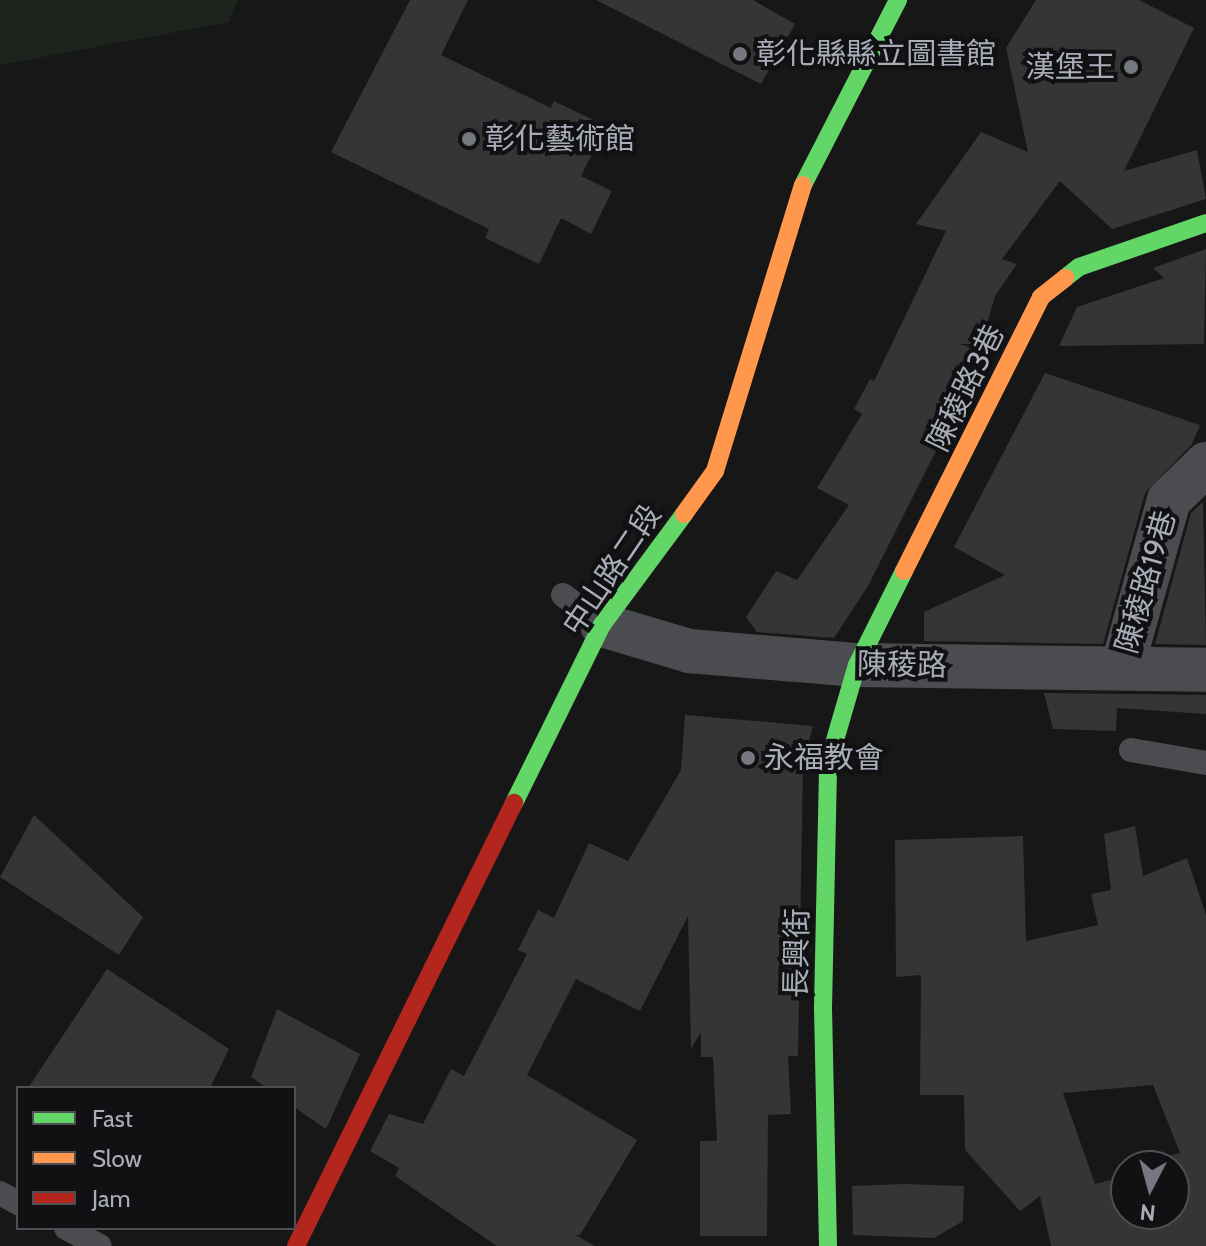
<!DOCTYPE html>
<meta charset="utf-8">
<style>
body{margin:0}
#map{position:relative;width:1206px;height:1246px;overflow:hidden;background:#171717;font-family:Cabin,"Noto Sans TC",sans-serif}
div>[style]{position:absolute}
.green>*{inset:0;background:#1d241e}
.building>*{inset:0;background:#353536}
.lane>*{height:24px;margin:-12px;padding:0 12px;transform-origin:12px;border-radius:12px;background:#4b4c50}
.street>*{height:44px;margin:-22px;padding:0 22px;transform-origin:22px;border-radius:22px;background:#4b4c50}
.fast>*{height:18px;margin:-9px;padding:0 9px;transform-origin:9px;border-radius:9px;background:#63d668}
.slow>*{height:18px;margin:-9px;padding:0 9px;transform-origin:9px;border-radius:9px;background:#ff974d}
.jam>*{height:18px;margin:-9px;padding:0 9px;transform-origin:9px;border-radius:9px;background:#b3261e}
.dots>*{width:22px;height:22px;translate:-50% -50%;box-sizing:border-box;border:4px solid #111113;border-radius:50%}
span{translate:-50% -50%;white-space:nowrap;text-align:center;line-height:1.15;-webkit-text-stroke:8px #111113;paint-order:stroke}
.poi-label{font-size:30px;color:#a8adb8}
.left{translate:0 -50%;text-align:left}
.right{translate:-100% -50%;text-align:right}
.street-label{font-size:30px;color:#a8adb8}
.legend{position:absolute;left:16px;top:1086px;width:280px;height:144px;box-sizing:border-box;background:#111113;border:2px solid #4d4f55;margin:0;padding:10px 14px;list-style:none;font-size:24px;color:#a8adb8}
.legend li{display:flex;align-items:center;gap:16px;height:40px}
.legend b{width:40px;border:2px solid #4d4f55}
.north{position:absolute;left:1110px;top:1150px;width:80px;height:80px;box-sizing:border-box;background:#111113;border:2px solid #4d4f55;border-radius:50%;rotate:186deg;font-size:22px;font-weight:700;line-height:32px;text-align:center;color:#a8adb8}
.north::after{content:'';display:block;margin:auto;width:28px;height:36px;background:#757880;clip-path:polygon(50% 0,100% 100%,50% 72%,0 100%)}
</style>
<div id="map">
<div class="green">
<div style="clip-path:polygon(0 0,237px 0,229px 22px,0 65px)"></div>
</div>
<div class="building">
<div style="clip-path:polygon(410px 0,468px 0,441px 55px,551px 108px,554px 101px,606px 126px,581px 176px,612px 191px,591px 234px,561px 218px,539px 264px,485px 238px,489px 229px,331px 152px)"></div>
<div style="clip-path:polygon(596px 0,753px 0,795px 24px,761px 84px)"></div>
<div style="clip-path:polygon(1036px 0,1139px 0,1194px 28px,1124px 171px,1197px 150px,1206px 199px,1112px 229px,1060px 181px,1002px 259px,1017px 264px,995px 296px,984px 334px,975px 344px,959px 344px,973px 348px,940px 420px,949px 425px,868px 586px,834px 638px,757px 632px,746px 617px,776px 571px,797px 580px,849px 505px,817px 488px,862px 414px,854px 409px,870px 379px,874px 381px,946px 231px,916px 224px,981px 132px,1028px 152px,1006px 48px)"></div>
<div style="clip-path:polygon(1206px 249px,1204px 344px,1059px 346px,1077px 307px,1164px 278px,1153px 268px)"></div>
<div style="clip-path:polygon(1045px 373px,1200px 425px,1192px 444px,1145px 493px,1103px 644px,924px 641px,924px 612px,1005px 575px,954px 547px)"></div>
<div style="clip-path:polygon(1203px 502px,1206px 645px,1155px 644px,1191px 513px)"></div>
<div style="clip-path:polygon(1044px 693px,1206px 695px,1206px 714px,1117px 708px,1116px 731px,1053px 729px)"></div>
<div style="clip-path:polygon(685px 715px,813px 726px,803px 763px,798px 1056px,788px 1056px,791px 1114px,768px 1115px,767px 1236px,700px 1236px,700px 1141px,717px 1141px,713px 1057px,701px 1057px,701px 1032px,691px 1049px,688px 916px,640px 1011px,576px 979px,527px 1075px,637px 1140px,580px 1235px,575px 1235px,595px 1246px,497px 1246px,395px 1176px,399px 1168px,370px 1151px,389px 1114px,423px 1124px,451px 1069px,464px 1076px,527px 954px,518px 950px,538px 910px,554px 918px,589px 843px,628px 861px,681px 770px)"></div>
<div style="clip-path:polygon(34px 815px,143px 917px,119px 955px,0 877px)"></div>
<div style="clip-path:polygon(evenodd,1135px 826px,1143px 876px,1187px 858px,1206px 915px,1206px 1246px,1051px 1246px,1040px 1196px,1020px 1211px,965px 1150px,964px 1095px,920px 1095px,921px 975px,896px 977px,895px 840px,1023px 836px,1026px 941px,1098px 925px,1091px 894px,1111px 890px,1104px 834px,1135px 826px,1153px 1085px,1180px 1153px,1153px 1159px,1155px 1166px,1174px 1166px,1174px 1214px,1126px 1214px,1126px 1176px,1095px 1184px,1063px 1093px,1153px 1085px)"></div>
<div style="clip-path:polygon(107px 969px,229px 1049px,210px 1088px,28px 1088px)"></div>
<div style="clip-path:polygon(277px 1009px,360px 1054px,326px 1129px,294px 1107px,294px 1088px,267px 1088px,251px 1077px)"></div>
<div style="clip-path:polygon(904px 1184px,964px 1186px,963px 1221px,934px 1238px,853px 1235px,852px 1186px)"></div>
</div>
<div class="lane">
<div style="left:563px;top:595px;width:49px;rotate:37.6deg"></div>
<div style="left:1131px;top:750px;width:76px;rotate:9.8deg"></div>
<div style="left:0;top:1193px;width:21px;rotate:29deg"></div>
<div style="left:66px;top:1228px;width:38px;rotate:28deg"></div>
</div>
<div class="street">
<div style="left:602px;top:625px;width:91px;rotate:16.6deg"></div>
<div style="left:689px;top:651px;width:169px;rotate:4.8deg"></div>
<div style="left:857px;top:665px;width:349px;rotate:0.8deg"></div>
<div style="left:1122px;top:668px;width:174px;rotate:-74.4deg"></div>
<div style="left:1169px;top:500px;width:52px;rotate:-44.2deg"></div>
</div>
<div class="fast">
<div style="left:803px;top:185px;width:208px;rotate:-62.8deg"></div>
<div style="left:1065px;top:278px;width:18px;rotate:-38deg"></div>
<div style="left:1079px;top:267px;width:134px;rotate:-19.1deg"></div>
<div style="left:514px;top:803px;width:199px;rotate:-63.7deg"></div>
<div style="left:602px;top:625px;width:138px;rotate:-53.5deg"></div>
<div style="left:828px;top:1246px;width:238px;rotate:-91.2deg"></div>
<div style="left:823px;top:1008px;width:244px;rotate:-88.8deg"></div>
<div style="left:828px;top:764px;width:103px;rotate:-73.7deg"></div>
<div style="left:857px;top:665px;width:105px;rotate:-63.4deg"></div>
</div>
<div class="slow">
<div style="left:684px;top:514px;width:53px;rotate:-54.2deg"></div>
<div style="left:715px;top:471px;width:299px;rotate:-72.9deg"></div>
<div style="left:904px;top:571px;width:306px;rotate:-63.4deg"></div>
<div style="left:1041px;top:297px;width:31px;rotate:-38deg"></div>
</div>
<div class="jam">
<div style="left:296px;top:1246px;width:494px;rotate:-63.8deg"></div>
</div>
<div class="dots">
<div style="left:740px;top:54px;background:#757880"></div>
<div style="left:1131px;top:67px;background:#757880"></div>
<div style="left:469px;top:139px;background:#757880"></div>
<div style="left:748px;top:758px;background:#757880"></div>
</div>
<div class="poi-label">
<span class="left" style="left:756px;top:54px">彰化縣縣立圖書館</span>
<span class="right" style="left:1115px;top:67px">漢堡王</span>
<span class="left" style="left:485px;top:139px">彰化藝術館</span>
<span class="left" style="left:764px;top:758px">永福教會</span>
</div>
<div class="street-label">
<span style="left:966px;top:388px;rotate:-64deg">陳稜路3巷</span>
<span style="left:612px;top:570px;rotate:-56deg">中山路二段</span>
<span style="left:1146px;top:582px;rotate:-74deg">陳稜路19巷</span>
<span style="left:902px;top:665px;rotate:1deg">陳稜路</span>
<span style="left:797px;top:953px;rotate:-89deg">長興街</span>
</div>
<ul class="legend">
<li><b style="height:10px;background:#63d668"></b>Fast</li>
<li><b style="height:10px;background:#ff974d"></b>Slow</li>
<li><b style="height:10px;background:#b3261e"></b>Jam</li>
</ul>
<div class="north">N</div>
</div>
